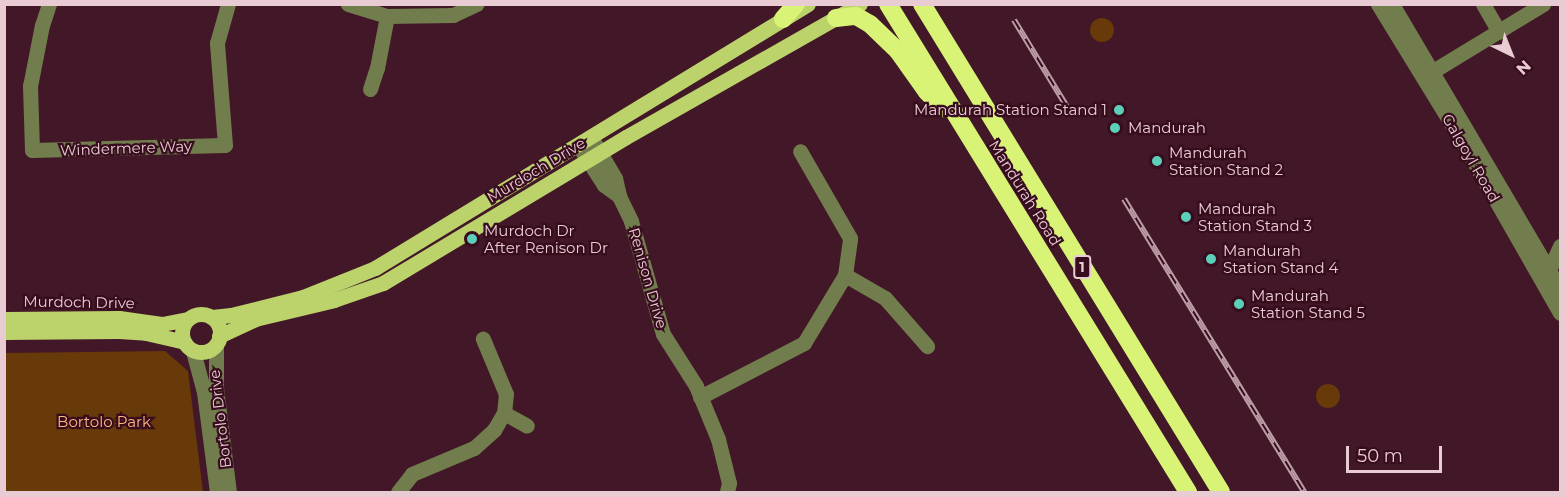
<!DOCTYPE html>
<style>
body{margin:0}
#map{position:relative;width:1565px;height:497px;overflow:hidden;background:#421727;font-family:Montserrat,sans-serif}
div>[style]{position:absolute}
.green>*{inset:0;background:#683909}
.round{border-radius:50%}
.minor>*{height:15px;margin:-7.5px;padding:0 7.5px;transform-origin:7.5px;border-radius:7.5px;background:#727d4d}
.major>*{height:15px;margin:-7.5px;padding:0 7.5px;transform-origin:7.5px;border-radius:7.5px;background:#bcd26b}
.major>.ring{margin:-7.5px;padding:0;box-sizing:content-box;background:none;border:15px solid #bcd26b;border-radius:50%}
.highway>*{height:18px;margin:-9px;padding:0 9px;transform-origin:9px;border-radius:9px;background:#d9f376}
.rail>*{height:6px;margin-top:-3px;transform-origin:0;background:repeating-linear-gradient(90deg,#370d1e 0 11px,#bd9da7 0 22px);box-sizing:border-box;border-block:2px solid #bd9da7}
.dots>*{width:16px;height:16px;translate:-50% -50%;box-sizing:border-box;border:3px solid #370d1e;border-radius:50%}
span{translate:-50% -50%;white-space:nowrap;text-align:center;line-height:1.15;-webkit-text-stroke:4.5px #370d1e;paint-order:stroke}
.shield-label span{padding:2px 4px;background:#370d1e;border:2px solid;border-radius:4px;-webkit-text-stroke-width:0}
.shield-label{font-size:14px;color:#e8cbd3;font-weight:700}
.poi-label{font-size:15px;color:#e8cbd3}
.right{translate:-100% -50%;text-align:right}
.left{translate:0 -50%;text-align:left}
.street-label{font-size:15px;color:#e8cbd3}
.park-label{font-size:15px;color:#feb77e}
.frame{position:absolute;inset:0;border:6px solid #e8cbd3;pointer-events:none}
.north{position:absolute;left:1481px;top:24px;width:60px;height:60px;-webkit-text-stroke:4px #370d1e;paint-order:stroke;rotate:137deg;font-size:16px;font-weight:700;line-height:24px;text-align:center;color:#e8cbd3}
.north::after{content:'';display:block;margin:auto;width:21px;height:27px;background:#e8cbd3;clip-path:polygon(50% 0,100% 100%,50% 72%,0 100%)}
.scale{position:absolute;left:1346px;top:446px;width:96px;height:27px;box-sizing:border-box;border:3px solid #e8cbd3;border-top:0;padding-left:8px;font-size:18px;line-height:21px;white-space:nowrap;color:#e8cbd3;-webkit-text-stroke:4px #370d1e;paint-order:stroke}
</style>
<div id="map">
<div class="green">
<div class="round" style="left:1090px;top:18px;width:24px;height:24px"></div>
<div style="clip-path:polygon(165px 351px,188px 371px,203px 492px,5px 492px,5px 353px)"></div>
<div class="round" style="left:1316px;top:384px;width:24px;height:24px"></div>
</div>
<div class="minor">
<div style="left:49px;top:4px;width:22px;rotate:108deg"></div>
<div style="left:42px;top:25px;width:62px;rotate:101.1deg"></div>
<div style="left:30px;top:86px;width:64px;rotate:88.2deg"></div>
<div style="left:32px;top:150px;width:193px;rotate:-1.5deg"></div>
<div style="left:225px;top:145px;width:102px;rotate:-94.5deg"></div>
<div style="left:217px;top:43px;width:41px;rotate:-74.2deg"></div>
<div style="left:348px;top:4px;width:41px;rotate:17.1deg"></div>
<div style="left:387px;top:16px;width:66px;rotate:-0.9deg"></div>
<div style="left:453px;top:15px;width:26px;rotate:-25deg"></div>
<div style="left:1378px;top:4px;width:161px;rotate:58.5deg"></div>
<div style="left:1462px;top:141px;width:198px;rotate:60.3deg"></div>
<div style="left:1392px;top:4px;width:331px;rotate:59.5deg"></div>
<div style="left:1483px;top:4px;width:32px;rotate:60deg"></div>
<div style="left:1433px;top:71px;width:129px;rotate:-31.3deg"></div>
<div style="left:370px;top:89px;width:22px;rotate:-72deg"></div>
<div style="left:377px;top:68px;width:53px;rotate:-79.1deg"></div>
<div style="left:591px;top:137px;width:48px;rotate:59.7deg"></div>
<div style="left:615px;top:178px;width:18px;rotate:77deg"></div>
<div style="left:619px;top:196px;width:28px;rotate:64deg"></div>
<div style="left:631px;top:221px;width:117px;rotate:74.2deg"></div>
<div style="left:663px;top:334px;width:62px;rotate:57.6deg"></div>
<div style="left:696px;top:386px;width:57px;rotate:67.5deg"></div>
<div style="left:718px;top:439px;width:45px;rotate:76deg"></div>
<div style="left:729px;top:483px;width:9px;rotate:103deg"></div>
<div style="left:578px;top:145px;width:48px;rotate:57deg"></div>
<div style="left:604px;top:185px;width:19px;rotate:36deg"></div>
<div style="left:1548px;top:272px;width:29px;rotate:-65deg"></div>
<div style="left:845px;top:275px;width:46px;rotate:29.9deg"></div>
<div style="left:885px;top:298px;width:64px;rotate:48.8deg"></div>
<div style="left:216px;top:345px;width:43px;rotate:90deg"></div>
<div style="left:216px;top:388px;width:105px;rotate:82.9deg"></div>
<div style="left:193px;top:351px;width:42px;rotate:75deg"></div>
<div style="left:204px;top:392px;width:101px;rotate:82.6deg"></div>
<div style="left:700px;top:397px;width:117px;rotate:-27.4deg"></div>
<div style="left:804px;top:343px;width:79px;rotate:-58.9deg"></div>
<div style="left:845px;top:275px;width:37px;rotate:-82deg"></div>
<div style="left:850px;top:238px;width:100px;rotate:-119.9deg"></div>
<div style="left:504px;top:413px;width:26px;rotate:29deg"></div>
<div style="left:398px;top:492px;width:23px;rotate:-52deg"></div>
<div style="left:412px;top:474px;width:67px;rotate:-22.8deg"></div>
<div style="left:474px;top:448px;width:27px;rotate:-42deg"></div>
<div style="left:494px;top:430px;width:20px;rotate:-60deg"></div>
<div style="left:504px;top:413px;width:19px;rotate:-84deg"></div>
<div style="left:506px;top:394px;width:60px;rotate:-112.7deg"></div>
</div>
<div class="major">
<div class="ring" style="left:182px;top:314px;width:23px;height:23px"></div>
<div style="left:212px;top:317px;width:19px;rotate:-6deg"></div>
<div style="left:231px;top:315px;width:74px;rotate:-14deg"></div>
<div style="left:303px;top:297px;width:78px;rotate:-21.9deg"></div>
<div style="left:375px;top:268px;width:507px;rotate:-31.37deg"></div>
<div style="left:4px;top:319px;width:115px;rotate:-0.5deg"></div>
<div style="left:119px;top:318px;width:43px;rotate:7.9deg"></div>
<div style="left:162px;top:324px;width:26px;rotate:-11deg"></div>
<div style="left:4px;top:332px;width:115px;rotate:-0.5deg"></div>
<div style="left:119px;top:331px;width:27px;rotate:4deg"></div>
<div style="left:146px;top:333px;width:39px;rotate:13deg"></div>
<div style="left:219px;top:336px;width:40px;rotate:-25deg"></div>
<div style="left:255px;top:319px;width:81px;rotate:-13.5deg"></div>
<div style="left:334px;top:300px;width:52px;rotate:-19.1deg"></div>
<div style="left:383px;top:283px;width:283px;rotate:-31deg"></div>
<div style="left:626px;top:137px;width:269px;rotate:-29.6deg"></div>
</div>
<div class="highway">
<div style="left:888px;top:4px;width:573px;rotate:58.42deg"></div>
<div style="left:922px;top:4px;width:572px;rotate:58.5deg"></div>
<div style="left:836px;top:18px;width:20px;rotate:-6deg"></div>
<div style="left:856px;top:16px;width:16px;rotate:30deg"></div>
<div style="left:870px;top:24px;width:39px;rotate:44deg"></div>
<div style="left:898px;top:51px;width:50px;rotate:54.7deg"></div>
<div style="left:927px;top:92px;width:23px;rotate:45deg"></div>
<div style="left:783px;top:19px;width:20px;rotate:-49deg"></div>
</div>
<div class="rail">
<div style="left:1014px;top:20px;width:111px;rotate:58.6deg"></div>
<div style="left:1124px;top:199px;width:344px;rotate:58.4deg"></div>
</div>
<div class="dots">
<div style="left:1119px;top:110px;background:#5dceb9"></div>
<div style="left:1115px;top:128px;background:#5dceb9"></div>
<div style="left:1157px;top:161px;background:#5dceb9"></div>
<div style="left:1186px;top:217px;background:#5dceb9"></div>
<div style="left:472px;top:239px;background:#5dceb9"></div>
<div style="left:1211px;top:259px;background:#5dceb9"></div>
<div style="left:1239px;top:304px;background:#5dceb9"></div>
</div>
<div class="shield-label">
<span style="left:1082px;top:267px">1</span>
</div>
<div class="poi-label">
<span class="right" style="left:1107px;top:110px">Mandurah Station Stand 1</span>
<span class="left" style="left:1128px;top:128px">Mandurah</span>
<span class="left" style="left:1169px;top:161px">Mandurah<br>Station Stand 2</span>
<span class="left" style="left:1198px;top:217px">Mandurah<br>Station Stand 3</span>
<span class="left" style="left:484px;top:239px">Murdoch Dr<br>After Renison Dr</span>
<span class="left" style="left:1223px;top:259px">Mandurah<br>Station Stand 4</span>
<span class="left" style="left:1251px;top:304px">Mandurah<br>Station Stand 5</span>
</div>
<div class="street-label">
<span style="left:126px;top:148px;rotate:-2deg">Windermere Way</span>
<span style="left:1471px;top:158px;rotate:60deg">Galgoyl Road</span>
<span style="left:536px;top:170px;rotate:-31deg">Murdoch Drive</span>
<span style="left:1025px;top:193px;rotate:58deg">Mandurah Road</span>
<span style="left:648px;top:278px;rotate:74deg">Renison Drive</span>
<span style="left:79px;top:302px;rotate:1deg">Murdoch Drive</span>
<span style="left:220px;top:419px;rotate:-97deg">Bortolo Drive</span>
</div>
<div class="park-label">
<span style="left:104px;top:422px">Bortolo Park</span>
</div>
<div class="frame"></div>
<div class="north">N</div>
<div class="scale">50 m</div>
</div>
